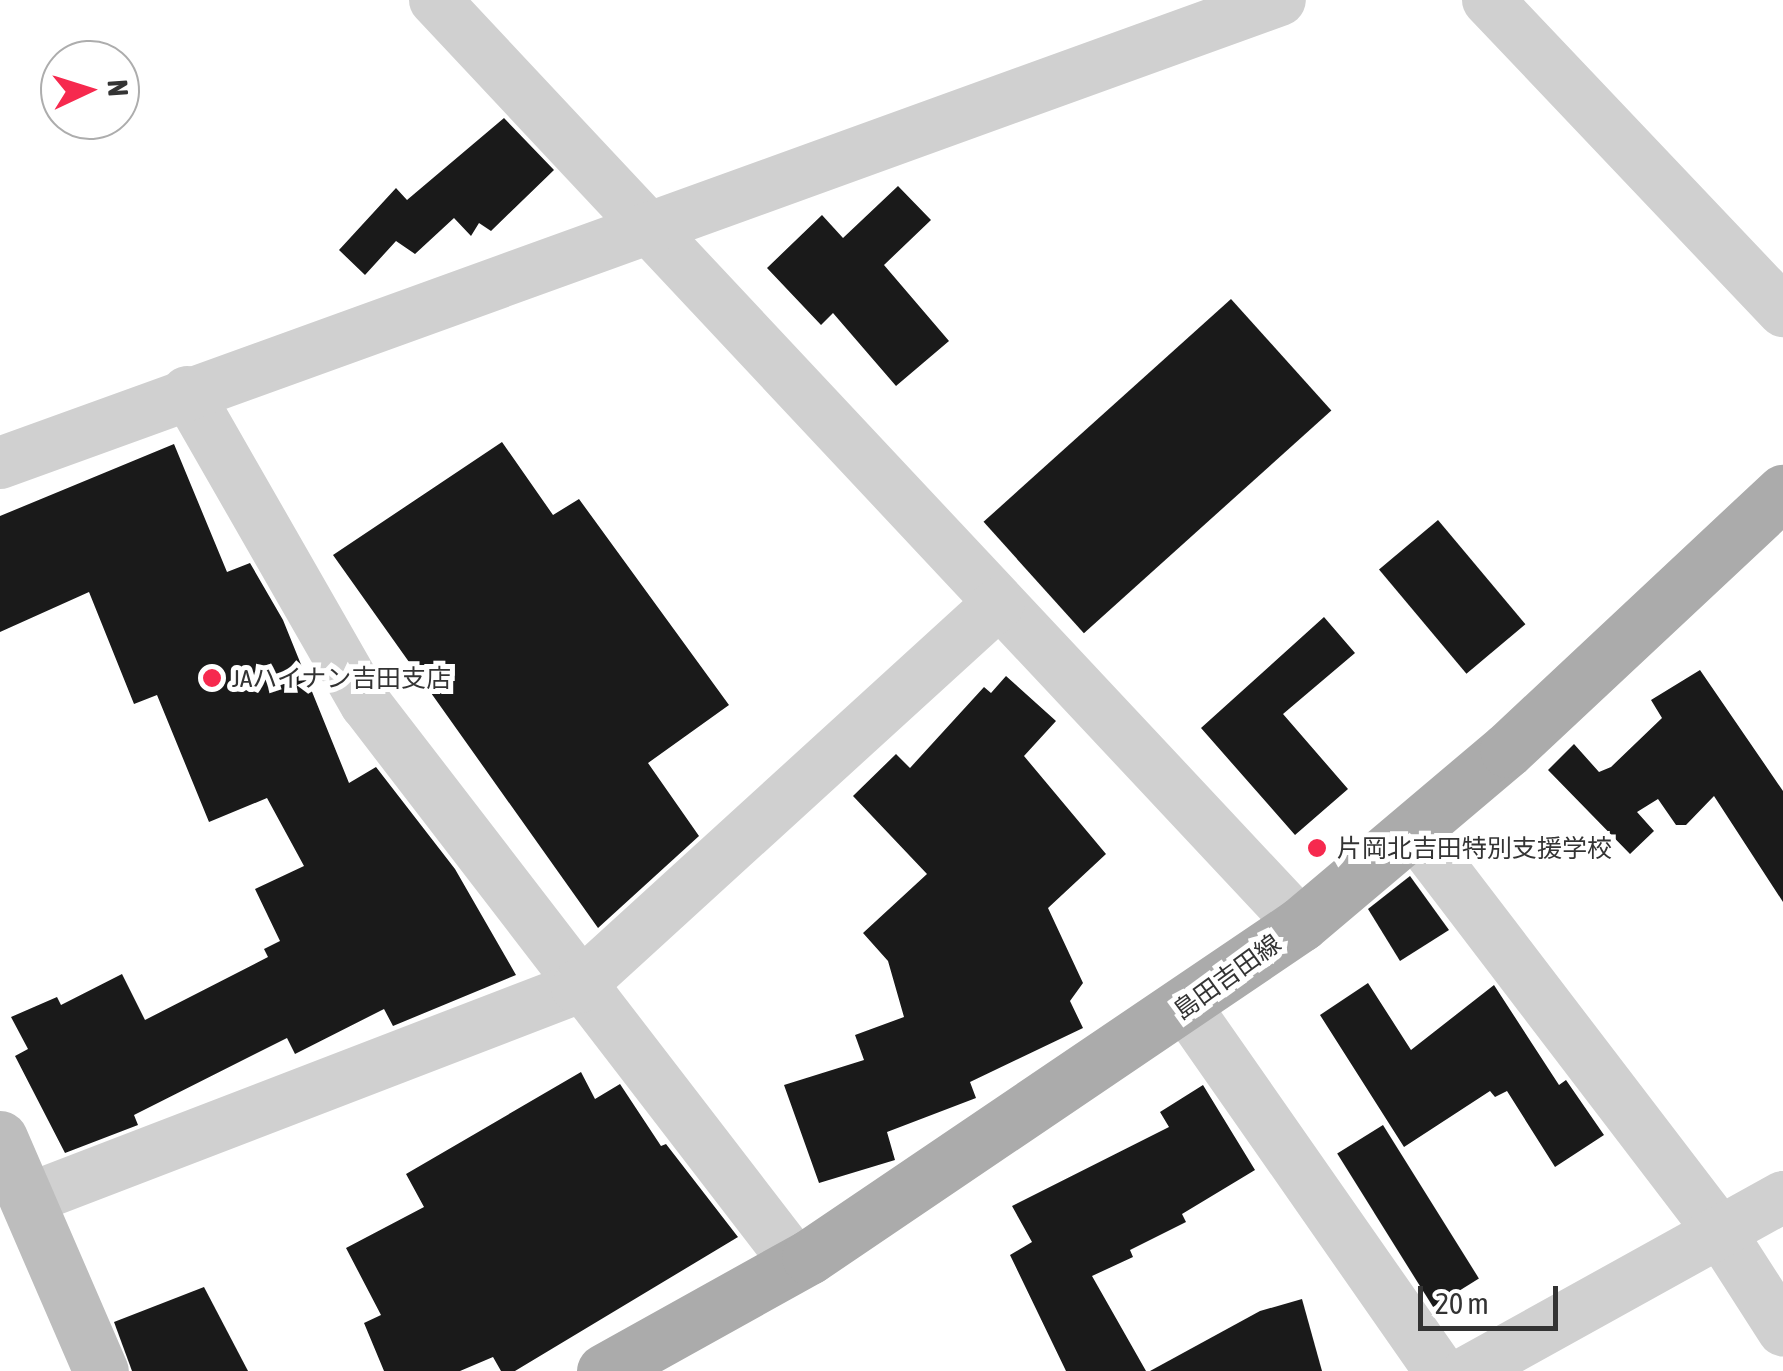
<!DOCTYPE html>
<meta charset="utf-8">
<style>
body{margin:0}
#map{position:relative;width:1783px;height:1371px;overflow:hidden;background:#fff;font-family:"Asap Condensed","Noto Sans JP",sans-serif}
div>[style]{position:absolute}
.building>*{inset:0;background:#1a1a1a;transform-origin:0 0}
.street>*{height:52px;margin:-26px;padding:0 26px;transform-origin:26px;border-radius:26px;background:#d0d0d0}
.secondary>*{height:55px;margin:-27.5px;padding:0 27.5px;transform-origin:27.5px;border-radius:27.5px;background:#bdbdbd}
.primary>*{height:55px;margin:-27.5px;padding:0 27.5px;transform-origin:27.5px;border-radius:27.5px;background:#ababab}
.dots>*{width:28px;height:28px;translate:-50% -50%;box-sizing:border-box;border:5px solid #fff;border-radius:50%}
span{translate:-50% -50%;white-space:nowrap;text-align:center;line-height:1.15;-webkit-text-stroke:10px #fff;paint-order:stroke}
.poi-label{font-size:25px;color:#333}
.left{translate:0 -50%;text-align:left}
.street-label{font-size:25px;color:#333}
.north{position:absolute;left:40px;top:40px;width:100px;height:100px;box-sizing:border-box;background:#fff;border:2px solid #adadad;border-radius:50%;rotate:86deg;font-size:28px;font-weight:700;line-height:40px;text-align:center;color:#333}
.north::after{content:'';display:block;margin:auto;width:35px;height:45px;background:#f6294e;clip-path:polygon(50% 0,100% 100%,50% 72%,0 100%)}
.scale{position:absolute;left:1418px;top:1286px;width:140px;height:45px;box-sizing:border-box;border:5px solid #333;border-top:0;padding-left:12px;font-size:30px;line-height:35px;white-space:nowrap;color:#333;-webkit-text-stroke:8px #fff;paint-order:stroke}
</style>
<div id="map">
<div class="building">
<div style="clip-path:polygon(504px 118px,554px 170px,491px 231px,479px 223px,471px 236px,454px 218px,415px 254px,396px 241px,365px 275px,339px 250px,396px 188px,407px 200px)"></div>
<div style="clip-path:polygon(898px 186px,931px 220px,884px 265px,949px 341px,896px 386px,833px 313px,821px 325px,767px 268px,822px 215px,843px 238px)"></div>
<div style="left:1231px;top:299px;width:150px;height:333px;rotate:48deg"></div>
<div style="clip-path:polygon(502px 442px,553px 515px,579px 499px,729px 705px,648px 763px,699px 836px,598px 928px,333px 555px)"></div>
<div style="clip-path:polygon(174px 444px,227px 572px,250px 563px,283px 620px,349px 783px,376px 767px,455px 869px,516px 975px,393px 1026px,384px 1009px,295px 1054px,287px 1038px,134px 1115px,138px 1125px,65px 1153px,15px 1056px,28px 1049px,11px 1017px,57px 997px,61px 1005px,122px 974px,145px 1020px,268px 957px,264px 949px,280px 941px,255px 889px,304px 866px,267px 798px,209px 822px,157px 695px,134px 704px,89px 592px,0 632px,0 516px)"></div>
<div style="left:1438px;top:520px;width:136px;height:77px;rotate:50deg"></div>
<div style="clip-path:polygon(1324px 617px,1355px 653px,1283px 714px,1348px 789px,1295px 835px,1201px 728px)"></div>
<div style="clip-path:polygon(1700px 670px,1783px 791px,1783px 902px,1714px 796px,1686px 825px,1676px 825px,1658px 799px,1637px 812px,1654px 831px,1630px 854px,1548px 770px,1574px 744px,1599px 772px,1611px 767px,1662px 718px,1651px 700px)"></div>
<div style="clip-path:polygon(1006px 676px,1056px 721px,1024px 756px,1106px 854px,1048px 908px,1083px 983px,1070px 1001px,1083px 1028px,970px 1082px,976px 1098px,887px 1132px,895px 1160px,819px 1183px,784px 1085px,864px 1060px,855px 1035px,904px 1017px,888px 961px,863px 933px,927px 874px,853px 796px,896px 754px,910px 768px,984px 687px,991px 693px)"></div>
<div style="clip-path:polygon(1410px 876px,1449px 930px,1400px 961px,1368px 909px)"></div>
<div style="clip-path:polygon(1368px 983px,1411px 1050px,1494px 985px,1559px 1085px,1566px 1080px,1604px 1135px,1555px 1167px,1507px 1091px,1495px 1097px,1490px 1091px,1404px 1147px,1320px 1015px)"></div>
<div style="clip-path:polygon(581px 1072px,595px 1099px,620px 1084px,661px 1146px,666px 1144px,738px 1237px,515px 1371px,501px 1371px,493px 1357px,460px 1371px,384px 1371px,364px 1323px,381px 1315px,346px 1248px,424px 1207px,406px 1174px)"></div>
<div style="clip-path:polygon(1203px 1085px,1255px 1170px,1182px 1214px,1186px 1222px,1130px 1250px,1133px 1257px,1092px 1276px,1146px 1371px,1066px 1371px,1010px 1255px,1032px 1242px,1012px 1206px,1169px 1127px,1160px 1112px)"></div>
<div style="left:1383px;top:1125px;width:181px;height:54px;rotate:58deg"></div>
<div style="clip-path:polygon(204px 1287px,248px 1371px,132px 1371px,114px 1322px)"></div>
<div style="clip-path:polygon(1302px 1299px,1322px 1371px,1150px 1371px,1260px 1311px)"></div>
</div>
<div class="street">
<div style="left:435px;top:0;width:1266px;rotate:46.86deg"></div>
<div style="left:1488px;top:0;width:429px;rotate:46.5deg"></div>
<div style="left:187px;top:392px;width:360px;rotate:60.2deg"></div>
<div style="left:366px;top:704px;width:705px;rotate:52.43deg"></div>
<div style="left:0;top:463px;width:1361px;rotate:-19.89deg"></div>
<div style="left:1413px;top:830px;width:506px;rotate:52.63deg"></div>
<div style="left:1720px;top:1232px;width:117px;rotate:57.3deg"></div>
<div style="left:1186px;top:1007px;width:444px;rotate:55.1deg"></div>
<div style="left:26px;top:1200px;width:590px;rotate:-21.04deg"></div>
<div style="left:577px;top:988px;width:571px;rotate:-42.37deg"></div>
<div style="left:1469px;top:1371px;width:359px;rotate:-29deg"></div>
</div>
<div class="secondary">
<div style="left:0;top:1138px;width:254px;rotate:66.6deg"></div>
</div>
<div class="primary">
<div style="left:604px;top:1371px;width:235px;rotate:-29.1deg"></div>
<div style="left:809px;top:1257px;width:594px;rotate:-34.09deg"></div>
<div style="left:1301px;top:924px;width:270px;rotate:-40.2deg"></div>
<div style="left:1507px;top:750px;width:378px;rotate:-43.1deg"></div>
</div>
<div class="dots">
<div style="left:212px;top:678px;background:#f6294e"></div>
<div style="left:1317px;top:848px;background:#f6294e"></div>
</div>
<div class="poi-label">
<span class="left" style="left:232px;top:678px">JAハイナン吉田支店</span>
<span class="left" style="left:1337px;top:848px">片岡北吉田特別支援学校</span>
</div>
<div class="street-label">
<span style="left:1227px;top:977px;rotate:-36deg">島田吉田線</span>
</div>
<div class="north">N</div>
<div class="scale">20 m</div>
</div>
